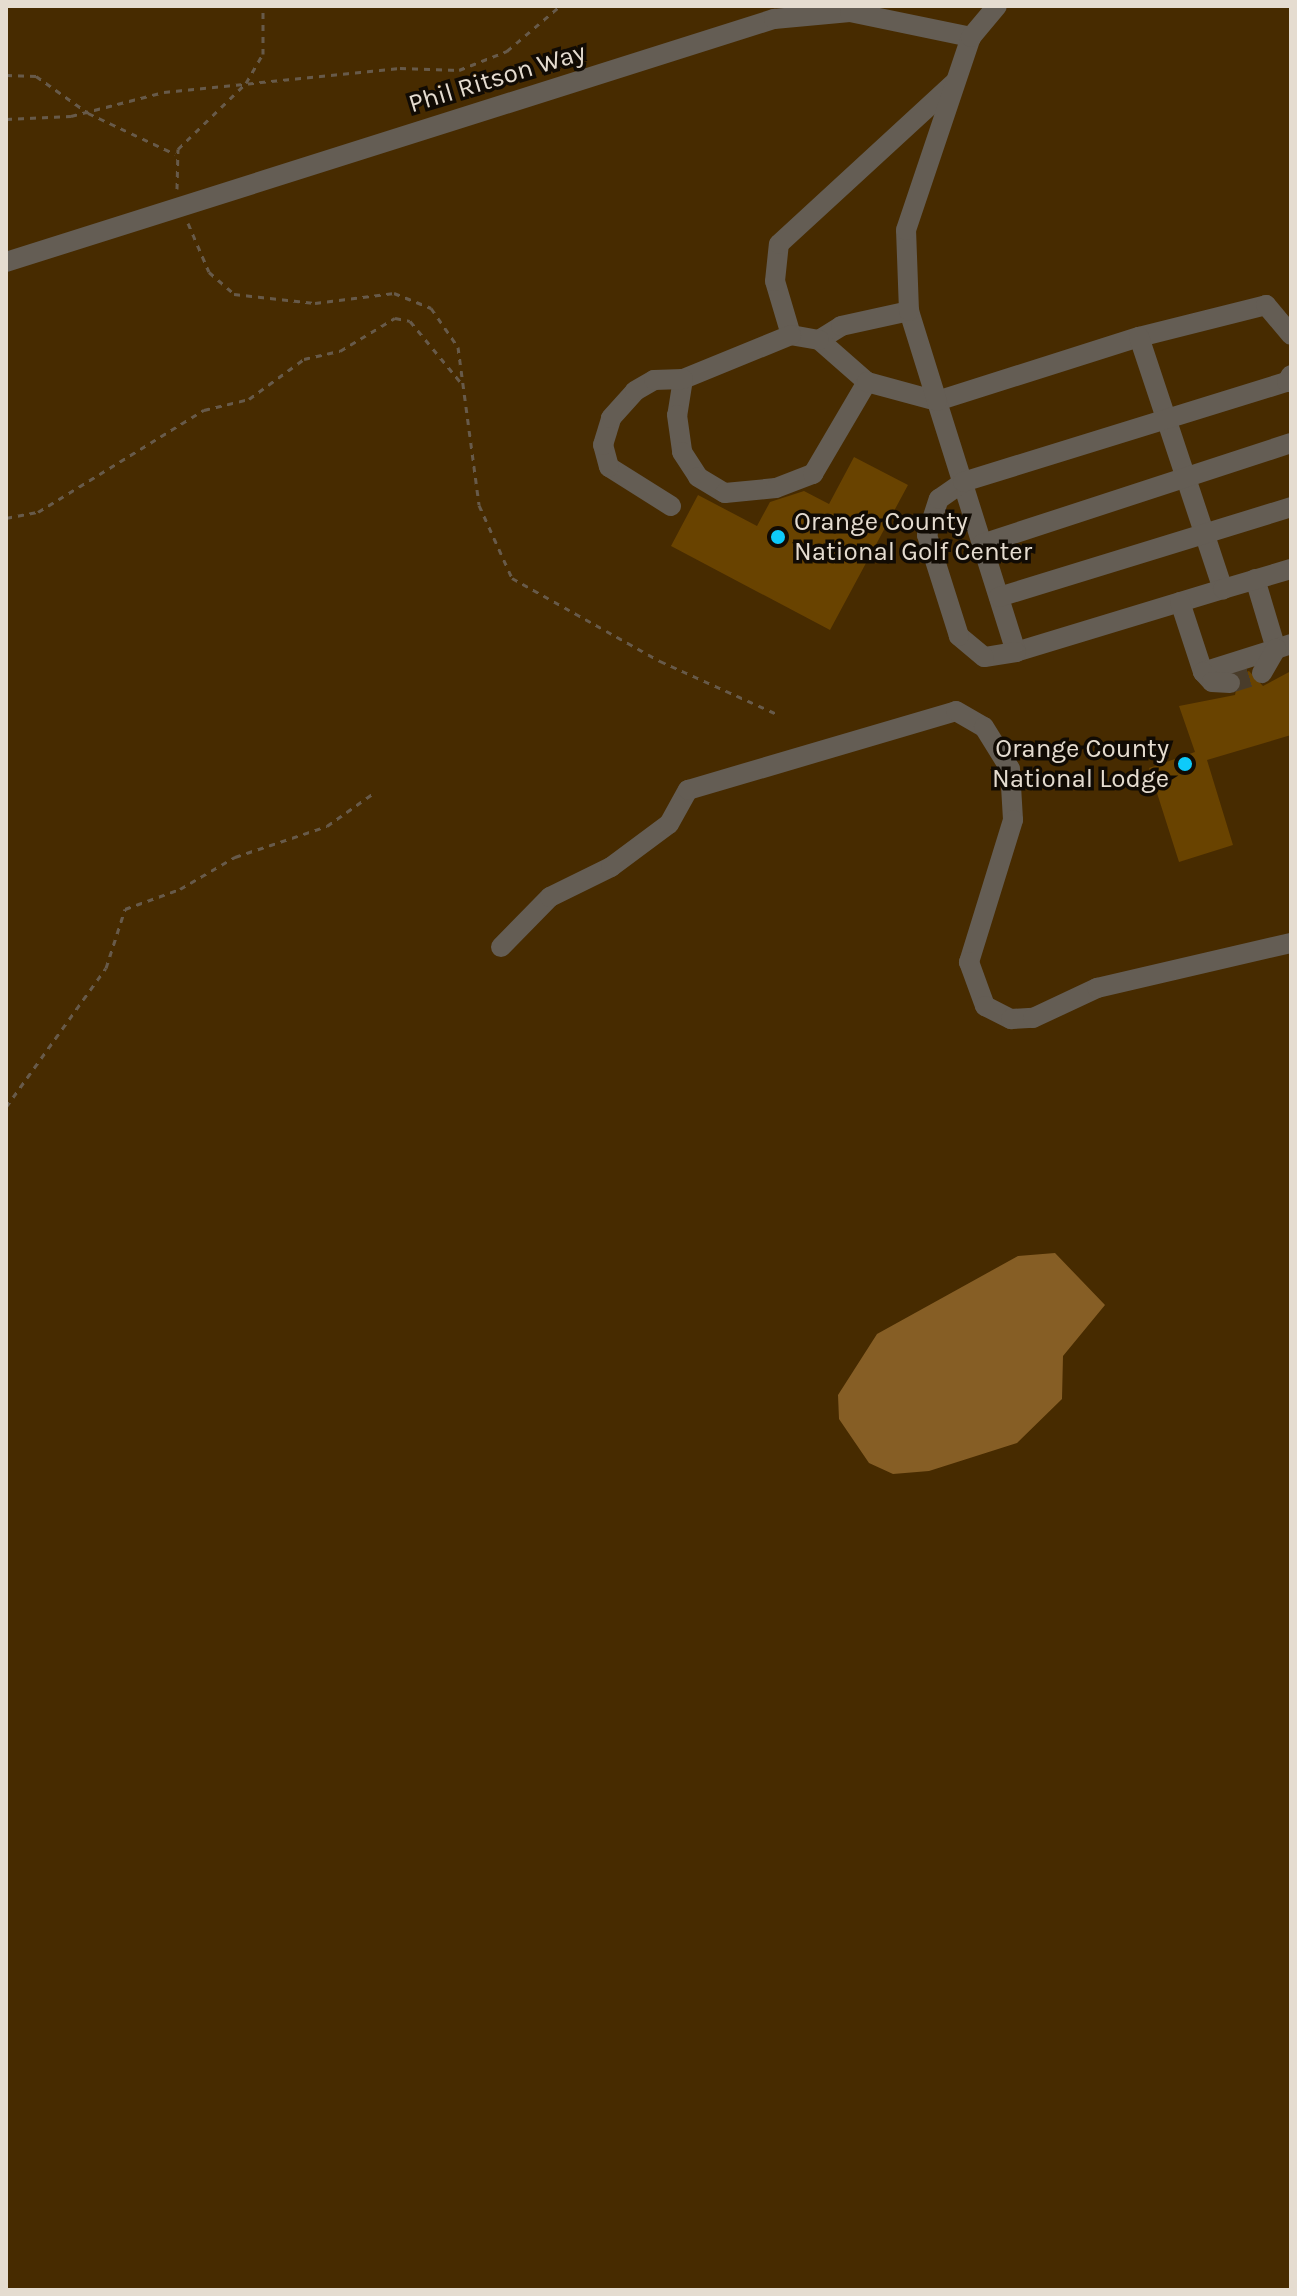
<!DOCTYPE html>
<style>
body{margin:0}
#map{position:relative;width:1297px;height:2296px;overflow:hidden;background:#2e200d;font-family:Karla,sans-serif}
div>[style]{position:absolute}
.green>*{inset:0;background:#472b00;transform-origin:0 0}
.water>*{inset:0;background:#865e25}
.building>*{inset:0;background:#694300}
.minor-tunnel>*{height:20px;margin-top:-10px;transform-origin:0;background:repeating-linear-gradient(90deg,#493c2a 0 20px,transparent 0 30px)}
.path>*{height:3px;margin-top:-1.5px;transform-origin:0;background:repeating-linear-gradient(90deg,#675a4a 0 6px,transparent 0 12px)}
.minor>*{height:20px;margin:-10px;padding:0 10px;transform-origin:10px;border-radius:10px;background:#645d54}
.dots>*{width:22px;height:22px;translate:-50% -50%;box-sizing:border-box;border:4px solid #110b04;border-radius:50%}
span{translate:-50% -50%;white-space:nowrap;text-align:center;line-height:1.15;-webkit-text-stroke:7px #110b04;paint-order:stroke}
.street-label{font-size:26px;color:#e5dcd0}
.poi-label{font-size:26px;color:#e5dcd0}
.left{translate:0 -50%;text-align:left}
.right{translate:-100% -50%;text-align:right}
.frame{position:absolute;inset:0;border:8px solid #e5dcd0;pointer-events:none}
</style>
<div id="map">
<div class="green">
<div style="left:6px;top:6px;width:1285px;height:2284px"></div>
</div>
<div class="water">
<div style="clip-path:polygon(1055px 1253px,1105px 1305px,1063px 1356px,1062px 1399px,1017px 1443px,929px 1471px,893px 1474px,869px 1463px,839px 1419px,838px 1395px,877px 1334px,1018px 1256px)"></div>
</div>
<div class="building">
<div style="clip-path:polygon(854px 457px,908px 485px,830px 630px,671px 546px,698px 495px,757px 526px,770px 502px,804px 491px,829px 504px)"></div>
<div style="clip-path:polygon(1249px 671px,1263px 686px,1291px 671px,1291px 735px,1207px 760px,1233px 845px,1179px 862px,1149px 768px,1195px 752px,1179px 706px,1235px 695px,1239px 674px)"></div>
</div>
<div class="minor-tunnel">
<div style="left:1230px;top:683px;width:34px;rotate:-17deg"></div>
</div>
<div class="path">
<div style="left:6px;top:75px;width:30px;rotate:2deg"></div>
<div style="left:36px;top:76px;width:64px;rotate:35.4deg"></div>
<div style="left:88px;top:113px;width:96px;rotate:25.2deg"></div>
<div style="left:6px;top:119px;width:65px;rotate:-2.6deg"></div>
<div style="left:71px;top:116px;width:96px;rotate:-14.5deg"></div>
<div style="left:164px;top:92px;width:237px;rotate:-5.8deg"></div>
<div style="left:400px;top:68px;width:59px;rotate:1.9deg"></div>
<div style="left:459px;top:70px;width:52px;rotate:-21.6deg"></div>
<div style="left:507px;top:51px;width:70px;rotate:-40.3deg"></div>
<div style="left:177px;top:189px;width:40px;rotate:-88.6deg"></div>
<div style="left:178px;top:149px;width:95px;rotate:-44.1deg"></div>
<div style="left:246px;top:83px;width:34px;rotate:-60deg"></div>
<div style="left:263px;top:54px;width:48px;rotate:-90deg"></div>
<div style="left:188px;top:223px;width:53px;rotate:66.8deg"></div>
<div style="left:209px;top:272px;width:33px;rotate:41deg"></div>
<div style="left:234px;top:294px;width:81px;rotate:6.3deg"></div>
<div style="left:315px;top:303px;width:80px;rotate:-7.2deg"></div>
<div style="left:394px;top:293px;width:40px;rotate:22deg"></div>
<div style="left:431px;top:308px;width:47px;rotate:55.3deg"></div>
<div style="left:458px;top:347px;width:159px;rotate:82.4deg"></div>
<div style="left:479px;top:505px;width:80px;rotate:65.7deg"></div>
<div style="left:512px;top:578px;width:170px;rotate:29.3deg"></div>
<div style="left:660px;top:661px;width:131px;rotate:24.4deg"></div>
<div style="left:6px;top:518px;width:33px;rotate:-11deg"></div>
<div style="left:38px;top:512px;width:195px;rotate:-31.6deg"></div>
<div style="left:204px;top:410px;width:46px;rotate:-13.7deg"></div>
<div style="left:249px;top:399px;width:68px;rotate:-36deg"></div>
<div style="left:304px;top:359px;width:37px;rotate:-13deg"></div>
<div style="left:340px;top:351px;width:64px;rotate:-31deg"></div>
<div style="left:395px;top:318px;width:15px;rotate:11deg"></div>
<div style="left:410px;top:321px;width:83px;rotate:50.4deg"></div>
<div style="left:6px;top:1107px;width:171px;rotate:-54.3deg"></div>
<div style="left:106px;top:968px;width:62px;rotate:-72.1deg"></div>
<div style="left:125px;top:909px;width:59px;rotate:-20deg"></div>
<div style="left:180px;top:889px;width:64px;rotate:-30.2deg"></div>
<div style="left:235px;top:857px;width:97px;rotate:-18.6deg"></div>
<div style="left:327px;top:826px;width:59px;rotate:-35.3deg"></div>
</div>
<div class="minor">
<div style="left:6px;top:262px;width:806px;rotate:-17.56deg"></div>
<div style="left:774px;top:19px;width:76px;rotate:-5.3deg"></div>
<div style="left:850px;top:12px;width:124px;rotate:11.7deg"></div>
<div style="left:791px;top:335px;width:56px;rotate:-106.5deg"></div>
<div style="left:775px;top:281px;width:37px;rotate:-84deg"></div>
<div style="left:779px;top:244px;width:238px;rotate:-42.6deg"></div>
<div style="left:1139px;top:337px;width:131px;rotate:-14.1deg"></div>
<div style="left:1266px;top:305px;width:39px;rotate:50deg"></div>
<div style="left:819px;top:340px;width:26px;rotate:-32deg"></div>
<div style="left:841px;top:326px;width:70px;rotate:-12.4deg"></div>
<div style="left:867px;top:382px;width:64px;rotate:-138.8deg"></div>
<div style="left:819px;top:340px;width:28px;rotate:-170deg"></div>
<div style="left:791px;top:335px;width:117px;rotate:157.8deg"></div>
<div style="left:683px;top:379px;width:36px;rotate:99deg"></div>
<div style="left:677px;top:415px;width:37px;rotate:82deg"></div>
<div style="left:682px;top:452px;width:30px;rotate:57deg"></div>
<div style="left:698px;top:477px;width:31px;rotate:31deg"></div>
<div style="left:725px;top:493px;width:51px;rotate:-5.6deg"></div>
<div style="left:776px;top:488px;width:40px;rotate:-21deg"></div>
<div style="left:813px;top:474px;width:107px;rotate:-59.6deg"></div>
<div style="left:867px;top:382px;width:73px;rotate:15.2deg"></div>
<div style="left:937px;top:401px;width:212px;rotate:-17.6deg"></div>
<div style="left:1139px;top:337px;width:266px;rotate:71.6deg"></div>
<div style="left:1223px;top:589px;width:216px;rotate:163.1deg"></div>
<div style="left:1016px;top:652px;width:263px;rotate:-107.5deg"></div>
<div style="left:937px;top:401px;width:94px;rotate:-107.3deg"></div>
<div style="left:909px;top:311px;width:81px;rotate:-92.1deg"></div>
<div style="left:906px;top:230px;width:204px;rotate:-71.4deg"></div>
<div style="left:971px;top:37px;width:40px;rotate:-50deg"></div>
<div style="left:671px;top:506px;width:73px;rotate:-147.8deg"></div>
<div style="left:609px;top:467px;width:23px;rotate:-105deg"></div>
<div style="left:603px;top:445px;width:28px;rotate:-73deg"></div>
<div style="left:611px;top:418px;width:36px;rotate:-48deg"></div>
<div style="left:635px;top:391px;width:22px;rotate:-30deg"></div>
<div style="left:654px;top:380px;width:29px;rotate:-2deg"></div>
<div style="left:982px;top:544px;width:325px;rotate:-18.1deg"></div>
<div style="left:1255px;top:579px;width:73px;rotate:73.3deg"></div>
<div style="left:1276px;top:649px;width:16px;rotate:-18deg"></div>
<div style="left:1223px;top:589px;width:71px;rotate:-16.4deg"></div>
<div style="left:999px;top:597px;width:306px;rotate:-17.1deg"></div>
<div style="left:1180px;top:602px;width:74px;rotate:71.8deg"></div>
<div style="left:1203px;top:672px;width:77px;rotate:-17.5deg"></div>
<div style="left:1016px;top:652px;width:32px;rotate:171deg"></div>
<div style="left:984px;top:657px;width:33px;rotate:-140deg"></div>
<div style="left:959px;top:636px;width:106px;rotate:-107.6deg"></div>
<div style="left:927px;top:535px;width:38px;rotate:-72deg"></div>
<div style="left:939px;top:499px;width:29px;rotate:-35deg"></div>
<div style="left:963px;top:482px;width:339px;rotate:-17.2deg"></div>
<div style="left:1287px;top:382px;width:8px;rotate:-60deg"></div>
<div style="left:1203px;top:672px;width:13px;rotate:48deg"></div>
<div style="left:1212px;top:682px;width:18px;rotate:3deg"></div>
<div style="left:1262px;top:673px;width:28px;rotate:-60deg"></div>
<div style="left:501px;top:947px;width:70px;rotate:-45.6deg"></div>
<div style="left:550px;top:897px;width:68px;rotate:-26.2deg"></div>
<div style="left:611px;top:867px;width:72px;rotate:-36.6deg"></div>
<div style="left:669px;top:824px;width:39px;rotate:-61deg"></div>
<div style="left:688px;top:790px;width:279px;rotate:-16.4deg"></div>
<div style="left:956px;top:711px;width:32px;rotate:30deg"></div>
<div style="left:984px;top:727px;width:49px;rotate:58.2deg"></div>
<div style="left:1010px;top:769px;width:51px;rotate:86.6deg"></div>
<div style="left:1013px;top:820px;width:149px;rotate:107.2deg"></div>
<div style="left:969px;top:962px;width:47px;rotate:70deg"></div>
<div style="left:985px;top:1006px;width:29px;rotate:27deg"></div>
<div style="left:1011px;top:1019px;width:22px;rotate:-3deg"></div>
<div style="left:1033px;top:1018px;width:71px;rotate:-25.1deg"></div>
<div style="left:1097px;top:988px;width:199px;rotate:-13.1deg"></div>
</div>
<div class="dots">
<div style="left:778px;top:537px;background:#0ecafa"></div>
<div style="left:1185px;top:764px;background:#0ecafa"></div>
</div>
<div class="street-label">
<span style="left:497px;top:78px;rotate:-17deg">Phil Ritson Way</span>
</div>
<div class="poi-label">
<span class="left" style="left:794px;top:537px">Orange County<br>National Golf Center</span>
<span class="right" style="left:1169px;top:764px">Orange County<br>National Lodge</span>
</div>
<div class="frame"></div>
</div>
